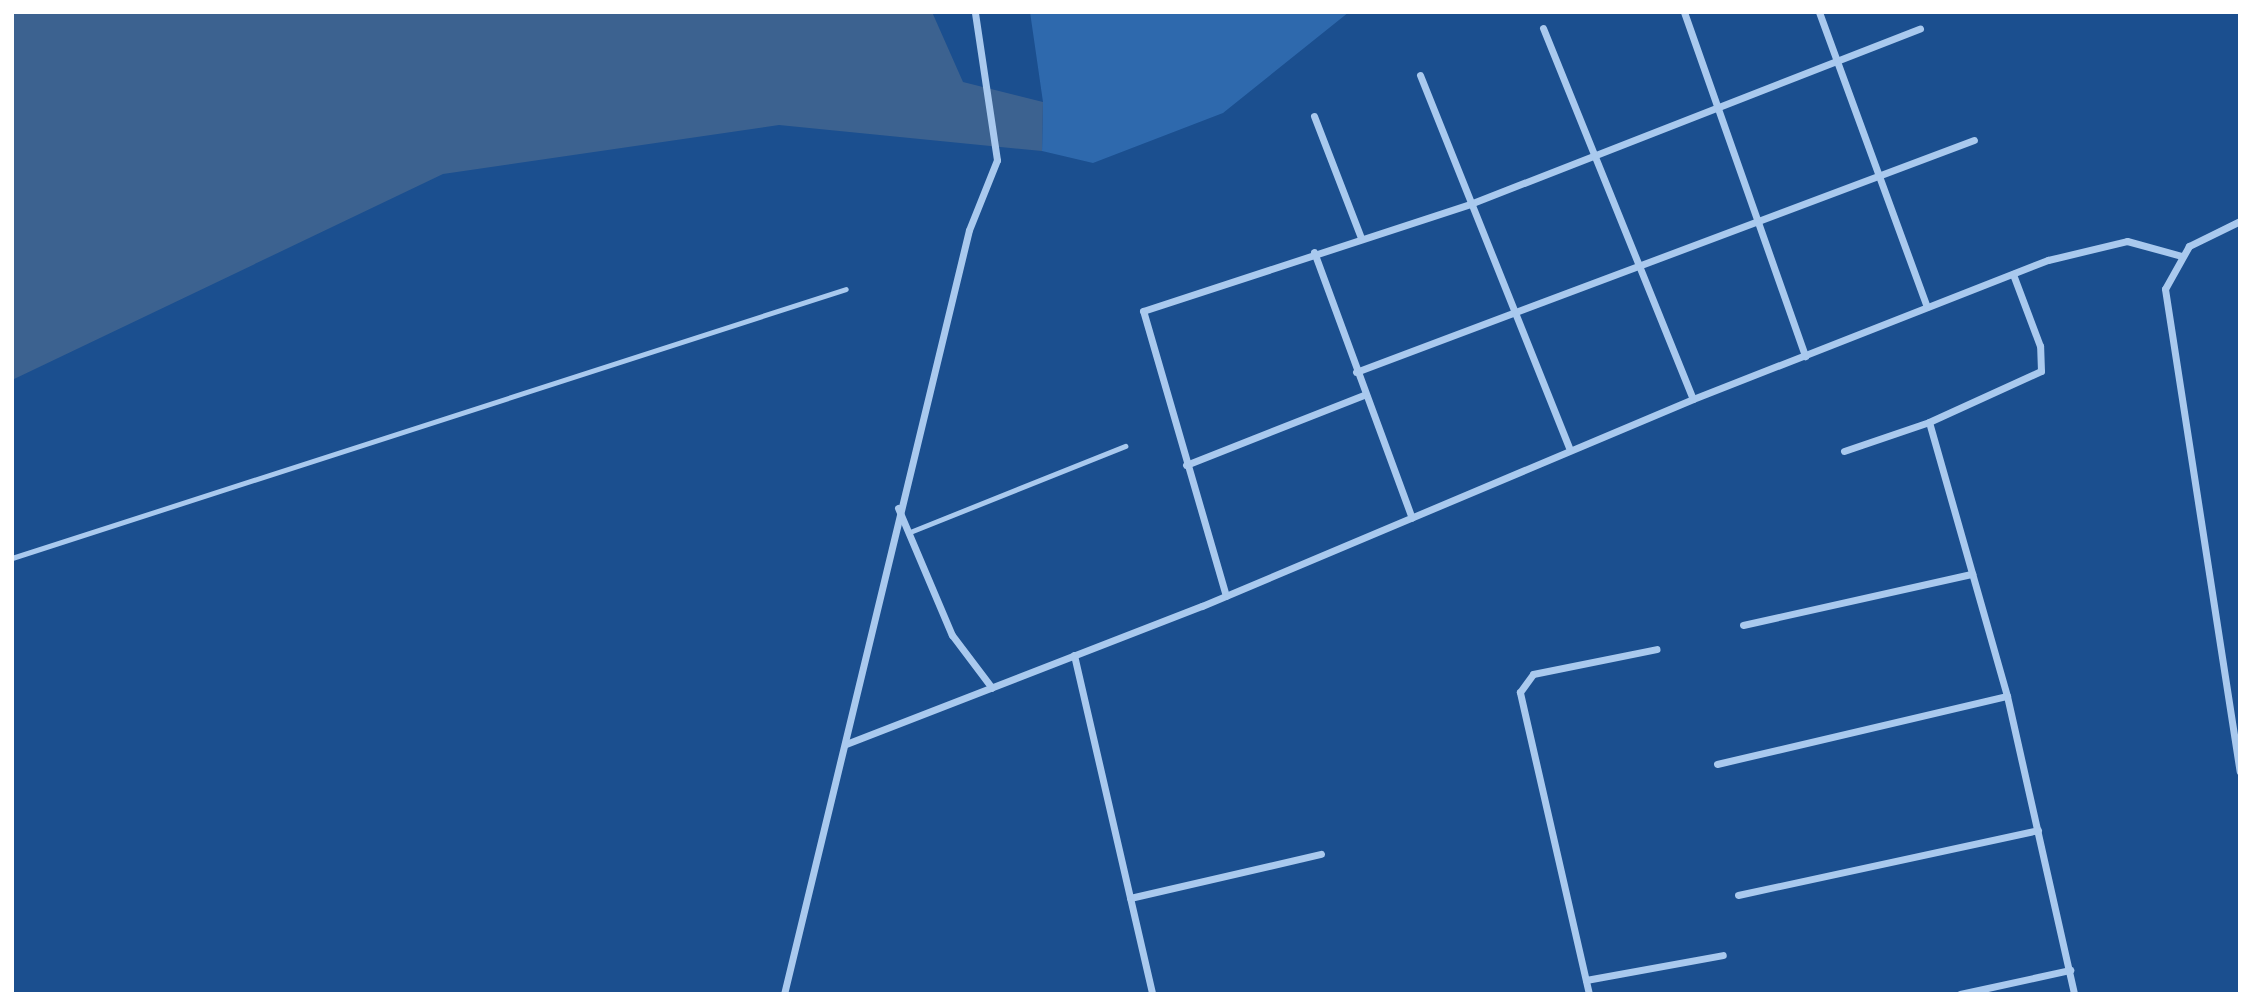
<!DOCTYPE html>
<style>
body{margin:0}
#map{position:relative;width:2252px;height:1006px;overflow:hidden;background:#1b4f8f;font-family:Figtree,sans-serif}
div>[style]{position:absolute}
.green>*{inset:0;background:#2e69ad}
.water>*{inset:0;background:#3c6290}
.service>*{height:5px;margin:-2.5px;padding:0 2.5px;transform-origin:2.5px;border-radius:2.5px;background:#a9c9ee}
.minor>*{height:7px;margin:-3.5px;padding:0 3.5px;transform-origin:3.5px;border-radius:3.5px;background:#a9c9ee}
span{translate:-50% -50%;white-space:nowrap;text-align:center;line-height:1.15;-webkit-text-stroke:6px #1b4f8f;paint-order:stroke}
.frame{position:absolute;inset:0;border:14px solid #fff;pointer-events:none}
</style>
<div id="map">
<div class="green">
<div style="clip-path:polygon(1030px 12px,1349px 12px,1223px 113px,1093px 163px,1042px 151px,1043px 102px)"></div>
</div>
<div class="water">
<div style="clip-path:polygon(12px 12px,932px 12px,963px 82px,1043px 102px,1042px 151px,779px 125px,443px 174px,12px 380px)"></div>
</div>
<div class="service">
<div style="left:910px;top:532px;width:232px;rotate:-21.8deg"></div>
<div style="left:12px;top:558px;width:876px;rotate:-17.88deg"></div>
</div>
<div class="minor">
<div style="left:1684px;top:12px;width:365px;rotate:70.6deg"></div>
<div style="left:1819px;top:12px;width:314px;rotate:69.9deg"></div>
<div style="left:1543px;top:28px;width:400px;rotate:68deg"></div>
<div style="left:1420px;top:75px;width:404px;rotate:68.2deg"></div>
<div style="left:1314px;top:116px;width:131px;rotate:68.9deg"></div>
<div style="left:2240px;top:221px;width:57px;rotate:153.9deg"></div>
<div style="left:2189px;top:246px;width:49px;rotate:119.2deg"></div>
<div style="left:2165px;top:289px;width:488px;rotate:81.2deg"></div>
<div style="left:1314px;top:252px;width:283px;rotate:69.8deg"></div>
<div style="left:1356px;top:372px;width:660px;rotate:-20.58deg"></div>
<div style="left:1929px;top:422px;width:285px;rotate:74.1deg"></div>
<div style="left:2007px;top:696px;width:305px;rotate:77.3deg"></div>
<div style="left:1844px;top:451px;width:90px;rotate:-18.8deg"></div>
<div style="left:1929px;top:422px;width:123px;rotate:-24.5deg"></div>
<div style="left:2041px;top:371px;width:25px;rotate:-92deg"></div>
<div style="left:2040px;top:346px;width:77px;rotate:-110.6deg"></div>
<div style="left:1186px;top:465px;width:191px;rotate:-21.5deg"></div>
<div style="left:898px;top:508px;width:138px;rotate:67deg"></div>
<div style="left:952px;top:635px;width:66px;rotate:53deg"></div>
<div style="left:1226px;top:596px;width:297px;rotate:-106.2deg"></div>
<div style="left:1143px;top:311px;width:344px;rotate:-18.1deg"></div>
<div style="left:1470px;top:204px;width:483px;rotate:-21.3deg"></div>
<div style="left:1743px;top:625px;width:235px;rotate:-12.6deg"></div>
<div style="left:1074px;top:655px;width:348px;rotate:77deg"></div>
<div style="left:846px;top:744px;width:382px;rotate:-21.2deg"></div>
<div style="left:1202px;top:606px;width:533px;rotate:-22.86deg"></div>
<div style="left:1693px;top:399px;width:381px;rotate:-21.4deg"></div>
<div style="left:2048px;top:260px;width:81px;rotate:-13.5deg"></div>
<div style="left:2127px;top:241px;width:57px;rotate:15.3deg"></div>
<div style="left:1717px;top:764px;width:298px;rotate:-13.2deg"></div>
<div style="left:1738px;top:895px;width:307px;rotate:-12.2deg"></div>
<div style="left:1130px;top:898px;width:196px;rotate:-13deg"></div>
<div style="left:1586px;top:980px;width:139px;rotate:-10.3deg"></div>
<div style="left:784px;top:994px;width:786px;rotate:-76.39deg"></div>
<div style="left:969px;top:230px;width:75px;rotate:-68.2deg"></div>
<div style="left:997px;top:160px;width:150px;rotate:-98.5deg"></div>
<div style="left:1589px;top:994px;width:310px;rotate:-102.9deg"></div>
<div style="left:1520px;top:692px;width:22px;rotate:-54deg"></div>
<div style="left:1533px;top:674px;width:126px;rotate:-11.4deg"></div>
<div style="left:1960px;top:994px;width:113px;rotate:-12.3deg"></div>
</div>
<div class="frame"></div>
</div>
